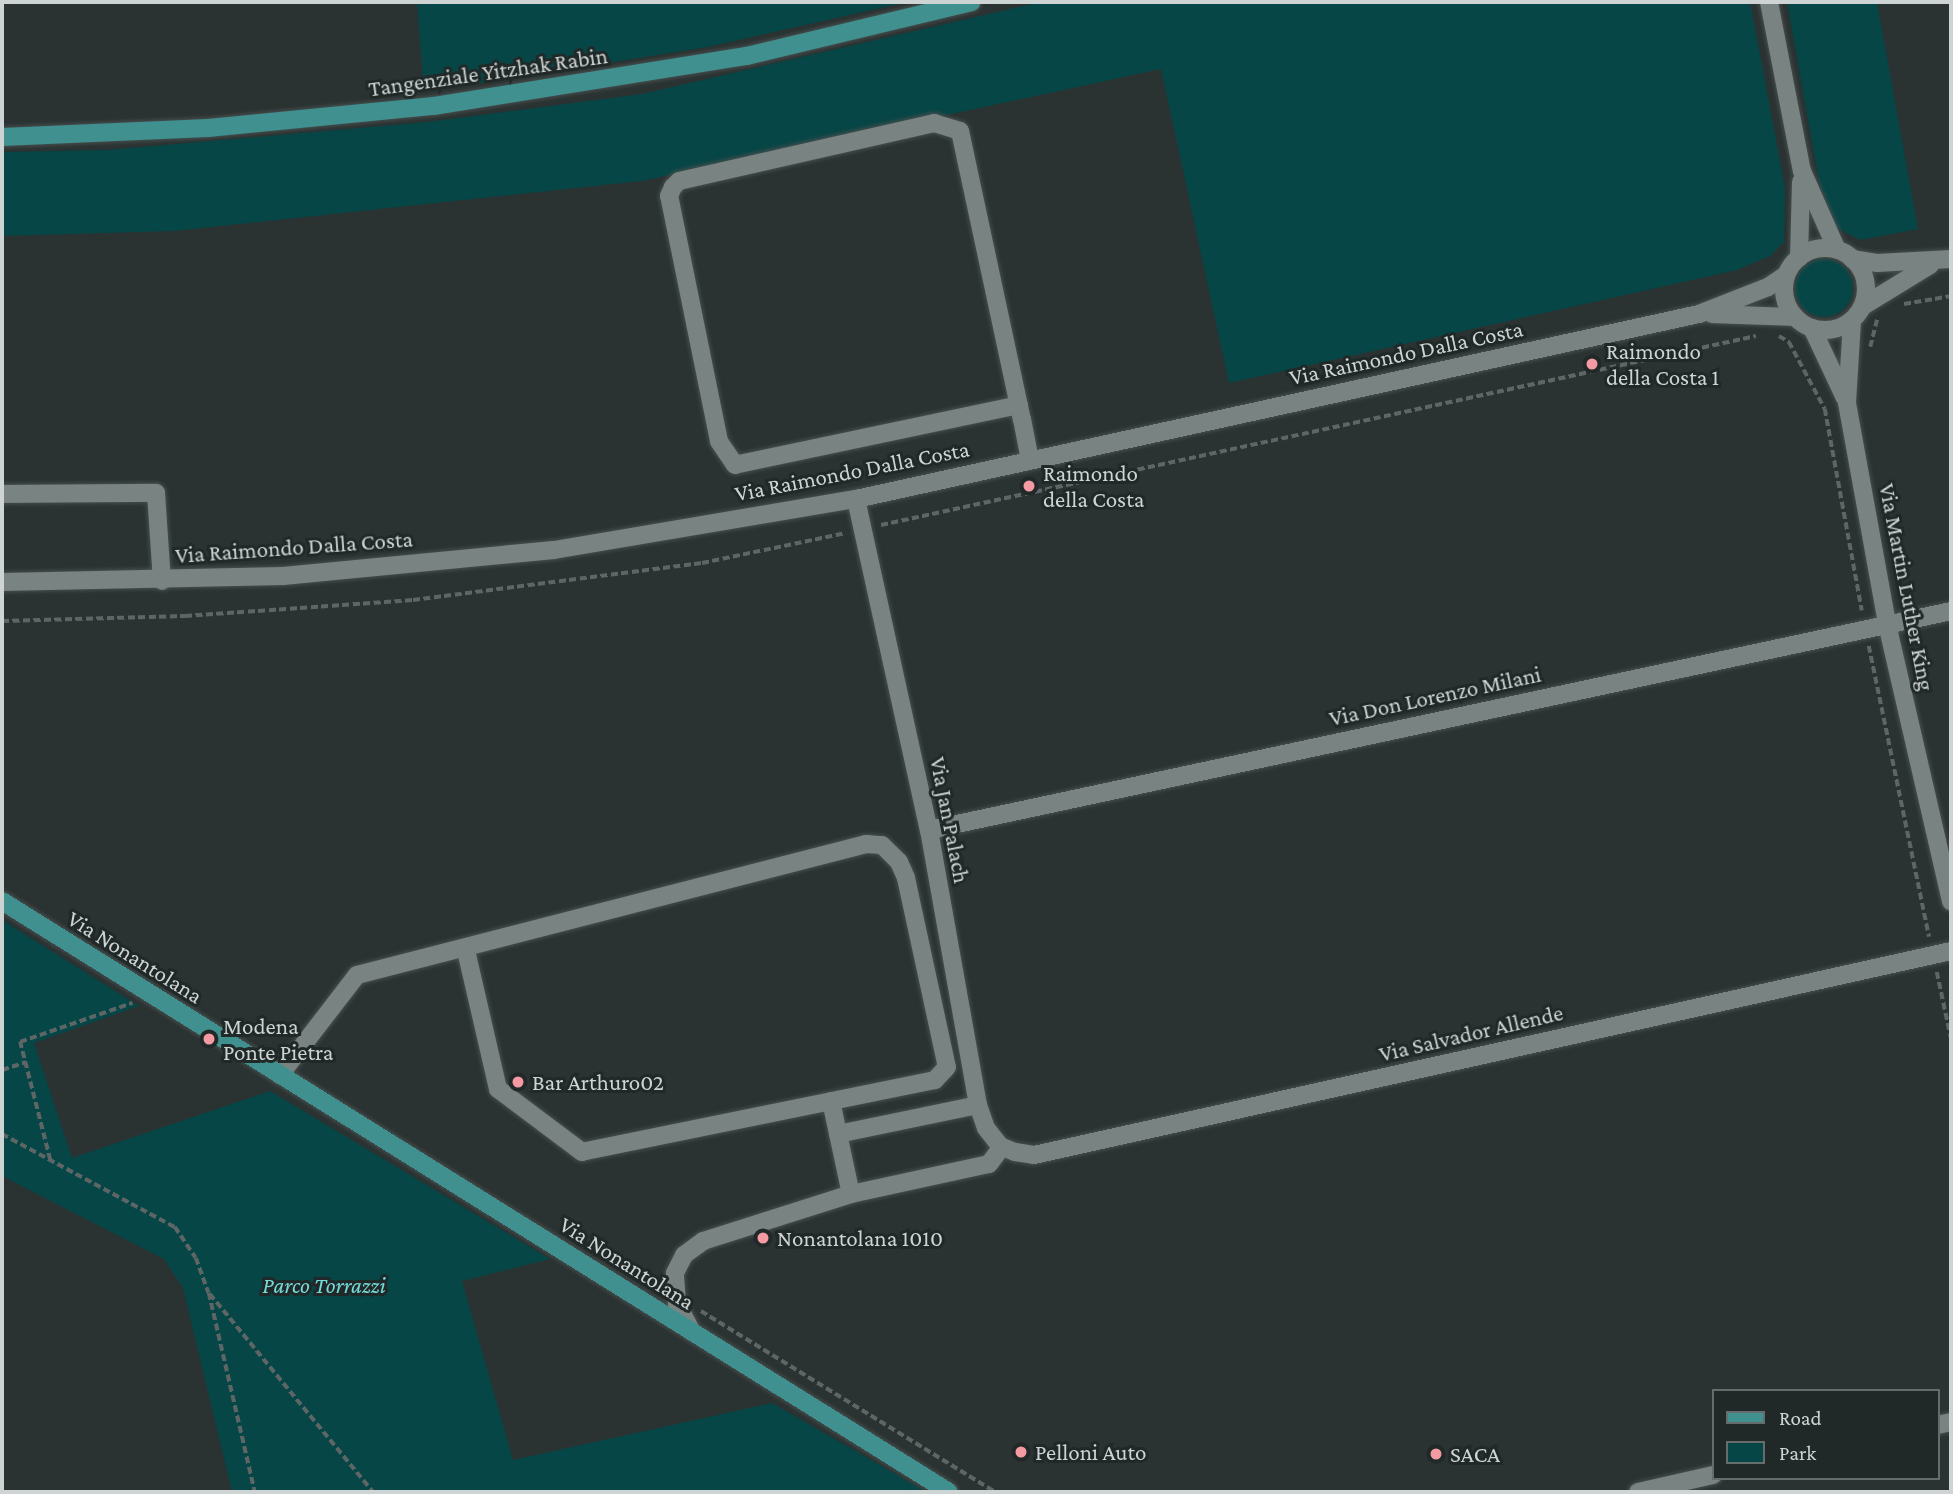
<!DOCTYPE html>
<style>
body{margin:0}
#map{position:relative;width:1953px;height:1494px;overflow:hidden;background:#2a3232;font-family:"Crimson Pro",serif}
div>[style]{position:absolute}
.green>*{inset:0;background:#074646}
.round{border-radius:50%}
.path>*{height:3.5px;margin-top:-1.75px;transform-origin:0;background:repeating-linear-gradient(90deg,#5e6565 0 7px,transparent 0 10.5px)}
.roads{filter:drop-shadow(0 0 2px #474e4e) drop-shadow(0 0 2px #474e4e)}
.minor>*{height:18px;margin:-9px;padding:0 9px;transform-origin:9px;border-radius:9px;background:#798382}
.minor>.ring{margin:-9px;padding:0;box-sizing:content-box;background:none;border:18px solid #798382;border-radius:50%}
.major>*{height:18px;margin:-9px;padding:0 9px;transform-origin:9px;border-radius:9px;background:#3f908f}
.dots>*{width:19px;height:19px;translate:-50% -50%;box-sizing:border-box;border:4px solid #202828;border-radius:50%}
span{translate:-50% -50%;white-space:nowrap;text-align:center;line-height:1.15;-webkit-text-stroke:6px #202828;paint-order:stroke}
.street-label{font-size:23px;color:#ced3d3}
.poi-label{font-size:23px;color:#ced3d3}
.left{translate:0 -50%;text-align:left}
.park-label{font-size:23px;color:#74dcdb;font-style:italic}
.frame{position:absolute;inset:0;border:4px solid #ced3d3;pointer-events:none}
.legend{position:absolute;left:1712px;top:1389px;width:228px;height:91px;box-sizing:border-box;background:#202828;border:2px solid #666c6c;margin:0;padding:9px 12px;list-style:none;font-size:21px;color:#ced3d3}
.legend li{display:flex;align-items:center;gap:14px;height:35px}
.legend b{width:35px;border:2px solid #666c6c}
</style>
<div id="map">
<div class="green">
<div style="clip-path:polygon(417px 2px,907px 2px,708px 47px,424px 92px)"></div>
<div style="clip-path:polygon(1041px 2px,1750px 2px,1785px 188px,1784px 242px,1770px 256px,1737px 270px,1229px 383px,1161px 69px,642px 181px,174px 231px,2px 236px,2px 152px,107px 150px,427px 122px,642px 94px)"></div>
<div style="clip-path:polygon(1787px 2px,1877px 2px,1918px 229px,1860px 240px,1835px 227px,1820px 187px)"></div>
<div class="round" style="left:1795px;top:259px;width:58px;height:58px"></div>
<div style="clip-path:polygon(2px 920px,139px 1006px,34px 1043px,72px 1158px,270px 1091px,550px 1259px,462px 1281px,513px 1460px,772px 1403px,927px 1492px,232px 1492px,183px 1288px,164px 1259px,2px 1176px)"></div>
</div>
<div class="path">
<div style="left:1904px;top:304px;width:48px;rotate:-9.7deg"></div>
<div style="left:1779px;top:336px;width:12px;rotate:31deg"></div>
<div style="left:1789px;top:342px;width:76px;rotate:61.8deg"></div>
<div style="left:1825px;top:409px;width:205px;rotate:79.6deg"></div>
<div style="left:1870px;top:347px;width:30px;rotate:-76deg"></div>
<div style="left:881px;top:525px;width:895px;rotate:-12.19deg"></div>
<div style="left:2px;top:621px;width:183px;rotate:-1.6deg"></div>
<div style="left:185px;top:616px;width:229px;rotate:-4deg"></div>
<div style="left:413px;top:600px;width:291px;rotate:-7.3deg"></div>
<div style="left:702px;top:563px;width:147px;rotate:-11.8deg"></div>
<div style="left:1869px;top:646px;width:297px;rotate:78.3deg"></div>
<div style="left:1937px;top:972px;width:67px;rotate:78deg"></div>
<div style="left:2px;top:1070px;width:25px;rotate:-18deg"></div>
<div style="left:2px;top:1134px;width:196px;rotate:28.3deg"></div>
<div style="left:175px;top:1227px;width:37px;rotate:56deg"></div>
<div style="left:196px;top:1258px;width:37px;rotate:70deg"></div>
<div style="left:209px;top:1293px;width:204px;rotate:77deg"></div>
<div style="left:50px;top:1160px;width:122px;rotate:-104.3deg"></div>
<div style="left:20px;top:1042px;width:119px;rotate:-19.2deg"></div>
<div style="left:641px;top:1279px;width:16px;rotate:11deg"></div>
<div style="left:210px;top:1294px;width:256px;rotate:50.5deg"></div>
<div style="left:701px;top:1311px;width:345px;rotate:31.6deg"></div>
</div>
<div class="roads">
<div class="minor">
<div style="left:1769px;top:2px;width:172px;rotate:79deg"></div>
<div style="left:1802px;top:171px;width:86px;rotate:66.1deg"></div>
<div class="ring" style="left:1784px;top:248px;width:64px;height:64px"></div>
<div style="left:1799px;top:258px;width:76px;rotate:-88.5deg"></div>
<div style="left:1852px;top:259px;width:25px;rotate:9deg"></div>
<div style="left:1877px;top:263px;width:74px;rotate:-3.1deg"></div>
<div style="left:1863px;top:306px;width:79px;rotate:-31.5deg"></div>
<div style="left:1712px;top:314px;width:83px;rotate:2.1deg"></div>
<div style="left:1852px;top:321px;width:82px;rotate:93.5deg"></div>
<div style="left:1847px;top:403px;width:225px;rotate:79.7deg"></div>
<div style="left:1887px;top:624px;width:285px;rotate:77deg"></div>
<div style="left:1812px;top:328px;width:77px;rotate:64.8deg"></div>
<div style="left:1019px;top:405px;width:290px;rotate:168.1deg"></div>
<div style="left:735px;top:465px;width:29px;rotate:-124deg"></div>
<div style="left:719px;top:441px;width:250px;rotate:-101.5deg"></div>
<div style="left:669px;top:196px;width:10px;rotate:-66deg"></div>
<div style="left:673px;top:187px;width:8px;rotate:-45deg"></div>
<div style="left:679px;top:181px;width:262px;rotate:-12.8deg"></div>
<div style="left:934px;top:123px;width:27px;rotate:17deg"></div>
<div style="left:960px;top:131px;width:295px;rotate:77.9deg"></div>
<div style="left:1022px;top:419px;width:42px;rotate:79deg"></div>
<div style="left:2px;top:494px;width:154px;rotate:-0.4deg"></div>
<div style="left:156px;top:493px;width:88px;rotate:86.1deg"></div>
<div style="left:856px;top:499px;width:339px;rotate:77.6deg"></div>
<div style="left:929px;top:830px;width:279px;rotate:79.9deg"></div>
<div style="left:978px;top:1105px;width:24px;rotate:71deg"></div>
<div style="left:986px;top:1128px;width:23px;rotate:52deg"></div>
<div style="left:1000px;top:1146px;width:16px;rotate:22deg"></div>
<div style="left:1015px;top:1152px;width:19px;rotate:9deg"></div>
<div style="left:1034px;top:1155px;width:939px;rotate:-12.54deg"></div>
<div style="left:2px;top:582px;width:281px;rotate:-1.2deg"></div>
<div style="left:283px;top:576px;width:272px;rotate:-5.5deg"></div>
<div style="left:554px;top:550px;width:306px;rotate:-9.6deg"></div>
<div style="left:856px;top:499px;width:863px;rotate:-12.38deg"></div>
<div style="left:1699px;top:314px;width:74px;rotate:-21.4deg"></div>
<div style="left:1768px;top:287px;width:22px;rotate:-34deg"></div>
<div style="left:929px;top:830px;width:1045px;rotate:-12.09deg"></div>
<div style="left:280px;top:1075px;width:126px;rotate:-52.4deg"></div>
<div style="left:357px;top:975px;width:526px;rotate:-14.43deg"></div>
<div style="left:866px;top:844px;width:16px;rotate:4deg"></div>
<div style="left:882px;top:845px;width:24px;rotate:45deg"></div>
<div style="left:899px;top:862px;width:17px;rotate:66deg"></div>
<div style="left:906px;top:878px;width:193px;rotate:77.8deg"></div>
<div style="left:947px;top:1067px;width:18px;rotate:133deg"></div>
<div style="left:935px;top:1080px;width:360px;rotate:168.5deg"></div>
<div style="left:582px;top:1152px;width:105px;rotate:-143.1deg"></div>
<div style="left:498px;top:1089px;width:143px;rotate:-103deg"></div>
<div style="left:831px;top:1101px;width:95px;rotate:77.9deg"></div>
<div style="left:838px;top:1134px;width:143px;rotate:-11.7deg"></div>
<div style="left:692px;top:1332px;width:32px;rotate:-118deg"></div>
<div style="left:677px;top:1304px;width:31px;rotate:-94deg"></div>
<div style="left:675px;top:1273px;width:20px;rotate:-63deg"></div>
<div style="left:684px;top:1255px;width:24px;rotate:-36deg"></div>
<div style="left:703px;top:1241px;width:155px;rotate:-17.6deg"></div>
<div style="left:851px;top:1194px;width:141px;rotate:-12.3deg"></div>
<div style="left:989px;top:1164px;width:21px;rotate:-53deg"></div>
<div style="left:1937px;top:1425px;width:14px;rotate:-12deg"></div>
<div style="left:1638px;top:1492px;width:77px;rotate:-12.8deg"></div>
</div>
<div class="major">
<div style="left:2px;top:137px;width:206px;rotate:-2.5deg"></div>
<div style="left:208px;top:128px;width:227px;rotate:-5.6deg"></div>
<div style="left:434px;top:106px;width:317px;rotate:-9.1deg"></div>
<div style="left:747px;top:56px;width:231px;rotate:-13.5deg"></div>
<div style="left:2px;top:901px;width:1116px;rotate:31.97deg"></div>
</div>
</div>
<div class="dots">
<div style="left:1592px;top:364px;background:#f49aa2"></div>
<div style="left:1029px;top:486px;background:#f49aa2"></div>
<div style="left:209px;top:1039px;background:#f49aa2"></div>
<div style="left:518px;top:1082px;background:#f49aa2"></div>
<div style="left:763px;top:1238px;background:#f49aa2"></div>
<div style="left:1021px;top:1452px;background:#f49aa2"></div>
<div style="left:1436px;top:1454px;background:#f49aa2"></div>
</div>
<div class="street-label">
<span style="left:488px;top:72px;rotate:-8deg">Tangenziale Yitzhak Rabin</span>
<span style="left:1406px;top:353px;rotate:-12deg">Via Raimondo Dalla Costa</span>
<span style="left:852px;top:471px;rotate:-11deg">Via Raimondo Dalla Costa</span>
<span style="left:294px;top:547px;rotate:-4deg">Via Raimondo Dalla Costa</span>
<span style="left:1907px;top:587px;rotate:79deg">Via Martin Luther King</span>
<span style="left:1435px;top:696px;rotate:-12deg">Via Don Lorenzo Milani</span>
<span style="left:950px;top:820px;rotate:79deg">Via Jan Palach</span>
<span style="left:135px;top:957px;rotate:32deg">Via Nonantolana</span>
<span style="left:1471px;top:1033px;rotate:-13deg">Via Salvador Allende</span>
<span style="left:627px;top:1263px;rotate:32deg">Via Nonantolana</span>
</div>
<div class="poi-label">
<span class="left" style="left:1606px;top:364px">Raimondo<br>della Costa 1</span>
<span class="left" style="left:1043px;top:486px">Raimondo<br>della Costa</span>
<span class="left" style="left:223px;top:1039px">Modena<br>Ponte Pietra</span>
<span class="left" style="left:532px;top:1082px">Bar Arthuro02</span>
<span class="left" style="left:777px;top:1238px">Nonantolana 1010</span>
<span class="left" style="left:1035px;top:1452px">Pelloni Auto</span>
<span class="left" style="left:1450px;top:1454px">SACA</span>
</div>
<div class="park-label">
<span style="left:324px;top:1285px">Parco Torrazzi</span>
</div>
<div class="frame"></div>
<ul class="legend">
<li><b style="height:9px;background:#3f908f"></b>Road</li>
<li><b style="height:19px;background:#074646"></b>Park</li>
</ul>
</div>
